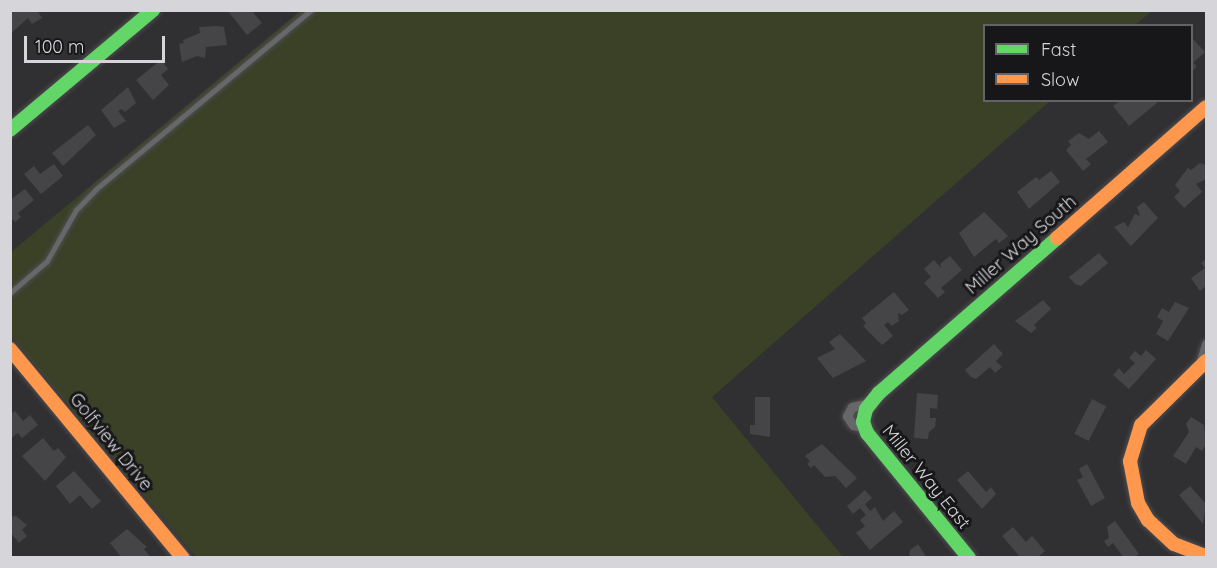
<!DOCTYPE html>
<style>
body{margin:0}
#map{position:relative;width:1217px;height:568px;overflow:hidden;background:#303033;font-family:Quicksand,sans-serif}
div>[style]{position:absolute}
.green>*{inset:0;background:#3a4127}
.building>*{inset:0;background:#454548;transform-origin:0 0}
.roads{filter:drop-shadow(0 0 2px #4e4e50) drop-shadow(0 0 2px #4e4e50)}
.lane>*{height:4.5px;margin:-2.25px;padding:0 2.25px;transform-origin:2.25px;border-radius:2.25px;background:#67676a}
.street>*{height:9px;margin:-4.5px;padding:0 4.5px;transform-origin:4.5px;border-radius:4.5px;background:#67676a}
.fast>*{height:14px;margin:-7px;padding:0 7px;transform-origin:7px;border-radius:7px;background:#63d668}
.slow>*{height:14px;margin:-7px;padding:0 7px;transform-origin:7px;border-radius:7px;background:#ff974d}
span{translate:-50% -50%;white-space:nowrap;text-align:center;line-height:1.15;-webkit-text-stroke:6px #17171a;paint-order:stroke}
.street-label{font-size:18px;color:#d6d6da}
.frame{position:absolute;inset:0;border:12px solid #d6d6da;pointer-events:none}
.legend{position:absolute;left:983px;top:24px;width:210px;height:78px;box-sizing:border-box;background:#17171a;border:2px solid #636367;margin:0;padding:8px 10px;list-style:none;font-size:18px;color:#d6d6da}
.legend li{display:flex;align-items:center;gap:12px;height:30px}
.legend b{width:30px;border:2px solid #636367}
.scale{position:absolute;left:24px;top:36px;width:141px;height:27px;box-sizing:border-box;border:3px solid #d6d6da;border-top:0;padding-left:8px;font-size:18px;line-height:21px;white-space:nowrap;color:#d6d6da;-webkit-text-stroke:4px #17171a;paint-order:stroke}
</style>
<div id="map">
<div class="green">
<div style="clip-path:polygon(300px 11px,1152px 11px,1135px 25px,984px 26px,984px 100px,1050px 101px,712px 397px,843px 557px,196px 557px,11px 336px,10px 253px)"></div>
</div>
<div class="building">
<div style="clip-path:polygon(17px 10px,37px 10px,42px 18px,32px 24px,28px 18px,10px 34px,10px 14px)"></div>
<div style="clip-path:polygon(227px 10px,251px 10px,262px 23px,247px 35px)"></div>
<div style="clip-path:polygon(217px 26px,224px 27px,227px 45px,206px 47px,205px 58px,197px 56px,182px 62px,179px 44px,184px 43px,183px 40px,200px 33px,199px 27px)"></div>
<div style="clip-path:polygon(1192px 38px,1205px 52px,1193px 63px,1197px 66px,1192px 72px)"></div>
<div style="clip-path:polygon(161px 60px,168px 69px,161px 75px,169px 85px,153px 100px,136px 80px)"></div>
<div style="clip-path:polygon(128px 87px,136px 103px,125px 112px,122px 109px,118px 111px,126px 121px,114px 128px,101px 110px)"></div>
<div style="clip-path:polygon(1121px 100px,1155px 100px,1157px 103px,1129px 126px,1113px 106px)"></div>
<div style="clip-path:polygon(88px 125px,96px 135px,63px 166px,52px 153px)"></div>
<div style="clip-path:polygon(1099px 131px,1108px 142px,1086px 159px,1091px 164px,1083px 171px,1066px 150px,1071px 145px,1068px 141px,1079px 133px,1089px 139px)"></div>
<div style="clip-path:polygon(1200px 163px,1206px 165px,1206px 179px,1196px 184px,1202px 192px,1184px 208px,1174px 197px,1180px 191px,1175px 185px,1188px 168px,1191px 170px)"></div>
<div style="clip-path:polygon(54px 164px,63px 176px,41px 194px,24px 174px,34px 166px,40px 174px)"></div>
<div style="clip-path:polygon(1051px 171px,1060px 182px,1029px 209px,1017px 192px,1036px 177px,1039px 180px)"></div>
<div style="clip-path:polygon(25px 189px,34px 200px,18px 213px,21px 217px,15px 222px,10px 217px,10px 200px)"></div>
<div style="clip-path:polygon(1144px 202px,1158px 218px,1131px 246px,1114px 227px,1124px 222px,1128px 227px,1135px 214px,1140px 216px,1137px 207px)"></div>
<div style="clip-path:polygon(984px 212px,1008px 236px,999px 243px,996px 239px,974px 257px,959px 233px)"></div>
<div style="clip-path:polygon(1099px 253px,1108px 263px,1081px 286px,1075px 284px,1069px 277px)"></div>
<div style="clip-path:polygon(950px 256px,962px 270px,941px 288px,945px 292px,938px 298px,924px 283px,931px 277px,924px 269px,934px 260px,941px 268px,940px 264px)"></div>
<div style="clip-path:polygon(1206px 259px,1206px 286px,1200px 291px,1191px 278px,1205px 268px,1201px 263px)"></div>
<div style="clip-path:polygon(894px 292px,909px 310px,902px 315px,898px 313px,899px 321px,892px 326px,888px 322px,884px 325px,893px 336px,882px 345px,863px 326px,866px 323px,862px 318px)"></div>
<div style="clip-path:polygon(1043px 300px,1051px 309px,1034px 325px,1037px 328px,1031px 333px,1015px 321px)"></div>
<div style="clip-path:polygon(1175px 302px,1189px 308px,1168px 341px,1156px 334px,1163px 321px,1157px 317px,1162px 308px,1169px 312px)"></div>
<div style="clip-path:polygon(840px 334px,866px 361px,833px 378px,817px 358px,835px 349px,829px 342px)"></div>
<div style="clip-path:polygon(994px 344px,1003px 354px,996px 361px,1002px 367px,995px 373px,990px 367px,976px 379px,971px 377px,965px 370px)"></div>
<div style="clip-path:polygon(1146px 350px,1156px 359px,1129px 389px,1113px 375px,1119px 368px,1124px 374px,1135px 363px,1129px 358px,1135px 351px,1141px 356px)"></div>
<div style="clip-path:polygon(917px 393px,938px 395px,937px 409px,930px 408px,930px 418px,936px 418px,935px 427px,929px 432px,928px 439px,914px 438px)"></div>
<div style="clip-path:polygon(755px 397px,770px 397px,770px 437px,750px 434px,750px 425px,755px 425px)"></div>
<div style="left:1092px;top:399px;width:16px;height:39px;rotate:27deg"></div>
<div style="clip-path:polygon(15px 411px,23px 421px,30px 415px,38px 425px,22px 438px,18px 433px,10px 439px,10px 414px)"></div>
<div style="clip-path:polygon(1191px 417px,1204px 425px,1206px 444px,1202px 451px,1196px 447px,1186px 464px,1173px 456px,1189px 432px,1186px 424px)"></div>
<div style="clip-path:polygon(43px 438px,54px 451px,58px 448px,66px 457px,45px 481px,22px 456px)"></div>
<div style="clip-path:polygon(822px 444px,857px 478px,846px 488px,835px 476px,825px 477px,814px 465px,811px 468px,807px 464px,810px 461px,805px 456px)"></div>
<div style="clip-path:polygon(1087px 464px,1105px 498px,1091px 506px,1077px 480px,1083px 477px,1079px 469px)"></div>
<div style="clip-path:polygon(74px 471px,101px 501px,92px 509px,80px 495px,70px 504px,56px 486px)"></div>
<div style="clip-path:polygon(968px 471px,986px 492px,991px 487px,996px 494px,982px 509px,957px 480px)"></div>
<div style="clip-path:polygon(1190px 486px,1206px 504px,1203px 524px,1179px 495px)"></div>
<div style="clip-path:polygon(865px 490px,872px 498px,865px 504px,870px 511px,875px 507px,883px 521px,894px 511px,903px 522px,870px 550px,856px 533px,865px 526px,860px 520px,866px 515px,860px 508px,853px 514px,847px 506px)"></div>
<div style="clip-path:polygon(16px 516px,27px 525px,22px 530px,27px 536px,19px 543px,10px 532px,10px 517px)"></div>
<div style="clip-path:polygon(1115px 521px,1139px 554px,1133px 558px,1124px 558px,1113px 543px,1108px 547px,1104px 541px,1109px 538px,1107px 527px)"></div>
<div style="clip-path:polygon(1013px 527px,1026px 542px,1032px 536px,1045px 551px,1037px 558px,1021px 558px,1002px 536px)"></div>
<div style="clip-path:polygon(127px 529px,147px 547px,144px 549px,151px 558px,122px 558px,110px 543px)"></div>
<div style="clip-path:polygon(918px 544px,927px 558px,909px 558px,910px 550px)"></div>
</div>
<div class="roads">
<div class="lane">
<div style="left:10px;top:293px;width:49px;rotate:-40.9deg"></div>
<div style="left:47px;top:261px;width:59px;rotate:-60.4deg"></div>
<div style="left:76px;top:210px;width:28px;rotate:-46deg"></div>
<div style="left:95px;top:190px;width:281px;rotate:-39.8deg"></div>
</div>
<div class="street">
<div style="left:1199px;top:367px;width:24px;rotate:-73deg"></div>
<div style="left:864px;top:427px;width:11px;rotate:-170deg"></div>
<div style="left:853px;top:425px;width:11px;rotate:-124deg"></div>
<div style="left:847px;top:416px;width:10px;rotate:-61deg"></div>
<div style="left:852px;top:407px;width:18px;rotate:-13deg"></div>
</div>
<div class="fast">
<div style="left:10px;top:130px;width:187px;rotate:-40deg"></div>
<div style="left:969px;top:558px;width:161px;rotate:-129.2deg"></div>
<div style="left:867px;top:433px;width:12px;rotate:-110deg"></div>
<div style="left:863px;top:422px;width:13px;rotate:-77deg"></div>
<div style="left:866px;top:409px;width:21px;rotate:-51deg"></div>
<div style="left:879px;top:393px;width:236px;rotate:-41deg"></div>
</div>
<div class="slow">
<div style="left:1057px;top:238px;width:198px;rotate:-41.3deg"></div>
<div style="left:10px;top:349px;width:271px;rotate:50.4deg"></div>
<div style="left:1206px;top:361px;width:91px;rotate:135.4deg"></div>
<div style="left:1141px;top:425px;width:38px;rotate:107deg"></div>
<div style="left:1130px;top:461px;width:43px;rotate:79.2deg"></div>
<div style="left:1138px;top:503px;width:20px;rotate:60deg"></div>
<div style="left:1148px;top:520px;width:35px;rotate:43deg"></div>
<div style="left:1174px;top:544px;width:34px;rotate:21deg"></div>
</div>
</div>
<div class="street-label">
<span style="left:1021px;top:245px;rotate:-41deg">Miller Way South</span>
<span style="left:111px;top:442px;rotate:51deg">Golfview Drive</span>
<span style="left:926px;top:477px;rotate:51deg">Miller Way East</span>
</div>
<div class="frame"></div>
<ul class="legend">
<li><b style="height:8px;background:#63d668"></b>Fast</li>
<li><b style="height:8px;background:#ff974d"></b>Slow</li>
</ul>
<div class="scale">100 m</div>
</div>
